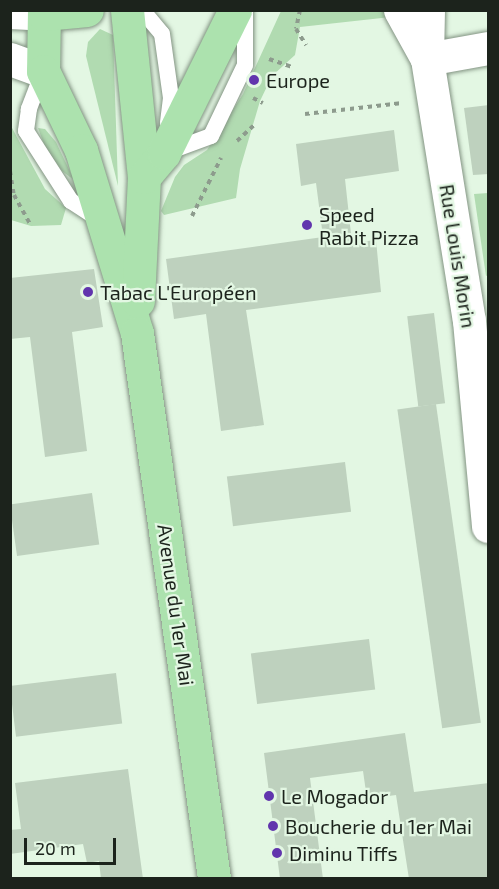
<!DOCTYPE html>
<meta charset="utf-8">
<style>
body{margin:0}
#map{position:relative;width:499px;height:889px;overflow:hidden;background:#e3f7e3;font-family:"Exo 2",sans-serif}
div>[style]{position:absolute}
.green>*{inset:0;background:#b1dbb1}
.building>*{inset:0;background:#bed1be;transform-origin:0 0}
.path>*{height:4px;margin-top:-2px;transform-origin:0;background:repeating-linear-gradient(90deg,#8d9b8d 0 4.5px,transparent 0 9px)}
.roads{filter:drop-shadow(0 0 2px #839483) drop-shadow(0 0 2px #839483)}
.service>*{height:16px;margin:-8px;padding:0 8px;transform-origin:8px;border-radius:8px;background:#fff}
.minor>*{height:33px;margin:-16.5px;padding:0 16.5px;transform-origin:16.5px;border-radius:16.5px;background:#fff}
.primary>*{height:33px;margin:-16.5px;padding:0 16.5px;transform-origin:16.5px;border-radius:16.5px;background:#ace2ae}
.dots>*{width:16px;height:16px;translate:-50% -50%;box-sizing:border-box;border:3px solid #e3f7e3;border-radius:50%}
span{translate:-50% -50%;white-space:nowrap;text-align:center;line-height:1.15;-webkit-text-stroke:4.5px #e3f7e3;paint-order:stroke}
.poi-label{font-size:20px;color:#1c231c}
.left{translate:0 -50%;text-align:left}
.street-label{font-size:20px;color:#1c231c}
.frame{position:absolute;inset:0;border:12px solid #1c231c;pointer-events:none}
.scale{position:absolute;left:24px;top:838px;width:92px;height:27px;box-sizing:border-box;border:3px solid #1c231c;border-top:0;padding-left:8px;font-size:18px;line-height:21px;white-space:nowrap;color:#1c231c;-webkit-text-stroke:4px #e3f7e3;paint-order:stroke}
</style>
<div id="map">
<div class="green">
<div style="clip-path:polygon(389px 10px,391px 17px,300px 27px,295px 55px,272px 76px,260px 101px,240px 169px,236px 198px,164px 215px,161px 211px,175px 177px,184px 165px,207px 150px,243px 94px,281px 11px)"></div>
<div style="clip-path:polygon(100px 29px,113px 35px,118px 186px,86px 56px,88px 42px)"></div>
<div style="clip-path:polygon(11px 126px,45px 189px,66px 208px,61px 225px,31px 226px,11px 220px)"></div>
<div style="clip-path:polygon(38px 128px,45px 129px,56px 142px,74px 180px,62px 171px,45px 147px)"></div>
<div style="clip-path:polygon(488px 193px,488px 275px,486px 276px,474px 194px)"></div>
</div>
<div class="building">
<div style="clip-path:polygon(489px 105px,489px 174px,473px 175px,464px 108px)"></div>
<div style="clip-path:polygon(394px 130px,399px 171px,345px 179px,352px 243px,376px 240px,381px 292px,246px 310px,264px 425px,221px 431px,206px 314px,174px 319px,166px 259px,323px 237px,316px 183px,301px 186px,296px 144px)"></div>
<div style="clip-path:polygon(94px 269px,103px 327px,72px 332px,87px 451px,45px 457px,30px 337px,10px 339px,10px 278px)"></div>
<div style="left:434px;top:313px;width:91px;height:27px;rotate:83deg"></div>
<div style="left:436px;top:404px;width:322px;height:39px;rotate:82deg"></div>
<div style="left:345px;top:462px;width:50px;height:119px;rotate:83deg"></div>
<div style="left:92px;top:493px;width:52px;height:83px;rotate:82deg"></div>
<div style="left:369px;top:639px;width:51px;height:119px;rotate:83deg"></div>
<div style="left:116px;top:673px;width:51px;height:107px;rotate:83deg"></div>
<div style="clip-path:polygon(405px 733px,414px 792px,489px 783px,489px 879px,409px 879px,396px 795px,367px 799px,363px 771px,310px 778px,323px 879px,280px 879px,264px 753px)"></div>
<div style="clip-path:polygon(128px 769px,143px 879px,101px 879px,99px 861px,87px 863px,83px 844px,10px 854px,10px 830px,21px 829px,15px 783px)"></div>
</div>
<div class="path">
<div style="left:300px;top:10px;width:19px;rotate:102deg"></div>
<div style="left:296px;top:29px;width:19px;rotate:58deg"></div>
<div style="left:269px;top:59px;width:24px;rotate:19deg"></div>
<div style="left:253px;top:98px;width:11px;rotate:27deg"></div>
<div style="left:305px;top:114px;width:98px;rotate:-6.5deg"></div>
<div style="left:237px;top:141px;width:25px;rotate:-43deg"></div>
<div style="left:10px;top:171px;width:24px;rotate:81deg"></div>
<div style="left:14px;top:195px;width:35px;rotate:61deg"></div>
<div style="left:192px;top:216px;width:65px;rotate:-63.4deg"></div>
</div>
<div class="roads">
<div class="service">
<div style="left:135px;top:10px;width:13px;rotate:27deg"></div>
<div style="left:147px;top:16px;width:23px;rotate:50deg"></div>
<div style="left:162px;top:34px;width:65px;rotate:82deg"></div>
<div style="left:171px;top:98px;width:25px;rotate:97deg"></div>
<div style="left:43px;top:72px;width:40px;rotate:111deg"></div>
<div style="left:29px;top:109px;width:22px;rotate:98deg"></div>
<div style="left:26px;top:131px;width:83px;rotate:57.3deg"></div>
<div style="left:71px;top:201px;width:33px;rotate:33deg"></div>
<div style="left:165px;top:153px;width:49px;rotate:-20.3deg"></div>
<div style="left:211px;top:136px;width:79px;rotate:-64.4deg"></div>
<div style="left:245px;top:65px;width:55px;rotate:-90deg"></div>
</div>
<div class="minor">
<div style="left:400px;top:10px;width:56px;rotate:61.1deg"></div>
<div style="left:428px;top:10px;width:49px;rotate:91.2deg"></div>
<div style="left:427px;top:59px;width:265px;rotate:80.9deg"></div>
<div style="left:469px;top:321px;width:206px;rotate:84.7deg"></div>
<div style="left:10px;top:12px;width:34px;rotate:3deg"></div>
<div style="left:10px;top:59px;width:35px;rotate:20deg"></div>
<div style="left:427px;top:59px;width:62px;rotate:-10.2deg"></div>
</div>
<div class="primary">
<div style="left:44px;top:10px;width:61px;rotate:90.9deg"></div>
<div style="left:43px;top:71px;width:88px;rotate:64.3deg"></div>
<div style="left:81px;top:150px;width:191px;rotate:73deg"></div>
<div style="left:137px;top:333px;width:550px;rotate:81.96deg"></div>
<div style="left:127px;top:10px;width:168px;rotate:84.2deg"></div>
<div style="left:144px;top:177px;width:124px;rotate:92.8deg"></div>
<div style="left:44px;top:14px;width:43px;rotate:-5.3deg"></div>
<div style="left:144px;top:177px;width:31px;rotate:-50deg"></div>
<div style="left:164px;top:153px;width:160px;rotate:-63.6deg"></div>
</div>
</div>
<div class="dots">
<div style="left:254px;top:80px;background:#6135ad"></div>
<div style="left:307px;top:225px;background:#6135ad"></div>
<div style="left:88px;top:292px;background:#6135ad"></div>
<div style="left:269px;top:796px;background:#6135ad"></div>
<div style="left:273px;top:826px;background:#6135ad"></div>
<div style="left:277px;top:853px;background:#6135ad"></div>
</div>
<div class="poi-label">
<span class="left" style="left:266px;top:80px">Europe</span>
<span class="left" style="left:319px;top:226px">Speed<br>Rabit Pizza</span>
<span class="left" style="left:100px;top:292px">Tabac L'Européen</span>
<span class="left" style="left:281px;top:796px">Le Mogador</span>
<span class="left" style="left:285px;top:826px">Boucherie du 1er Mai</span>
<span class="left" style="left:289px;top:853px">Diminu Tiffs</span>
</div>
<div class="street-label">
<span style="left:458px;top:256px;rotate:81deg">Rue Louis Morin</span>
<span style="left:176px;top:605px;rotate:82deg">Avenue du 1er Mai</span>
</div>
<div class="frame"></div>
<div class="scale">20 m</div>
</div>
